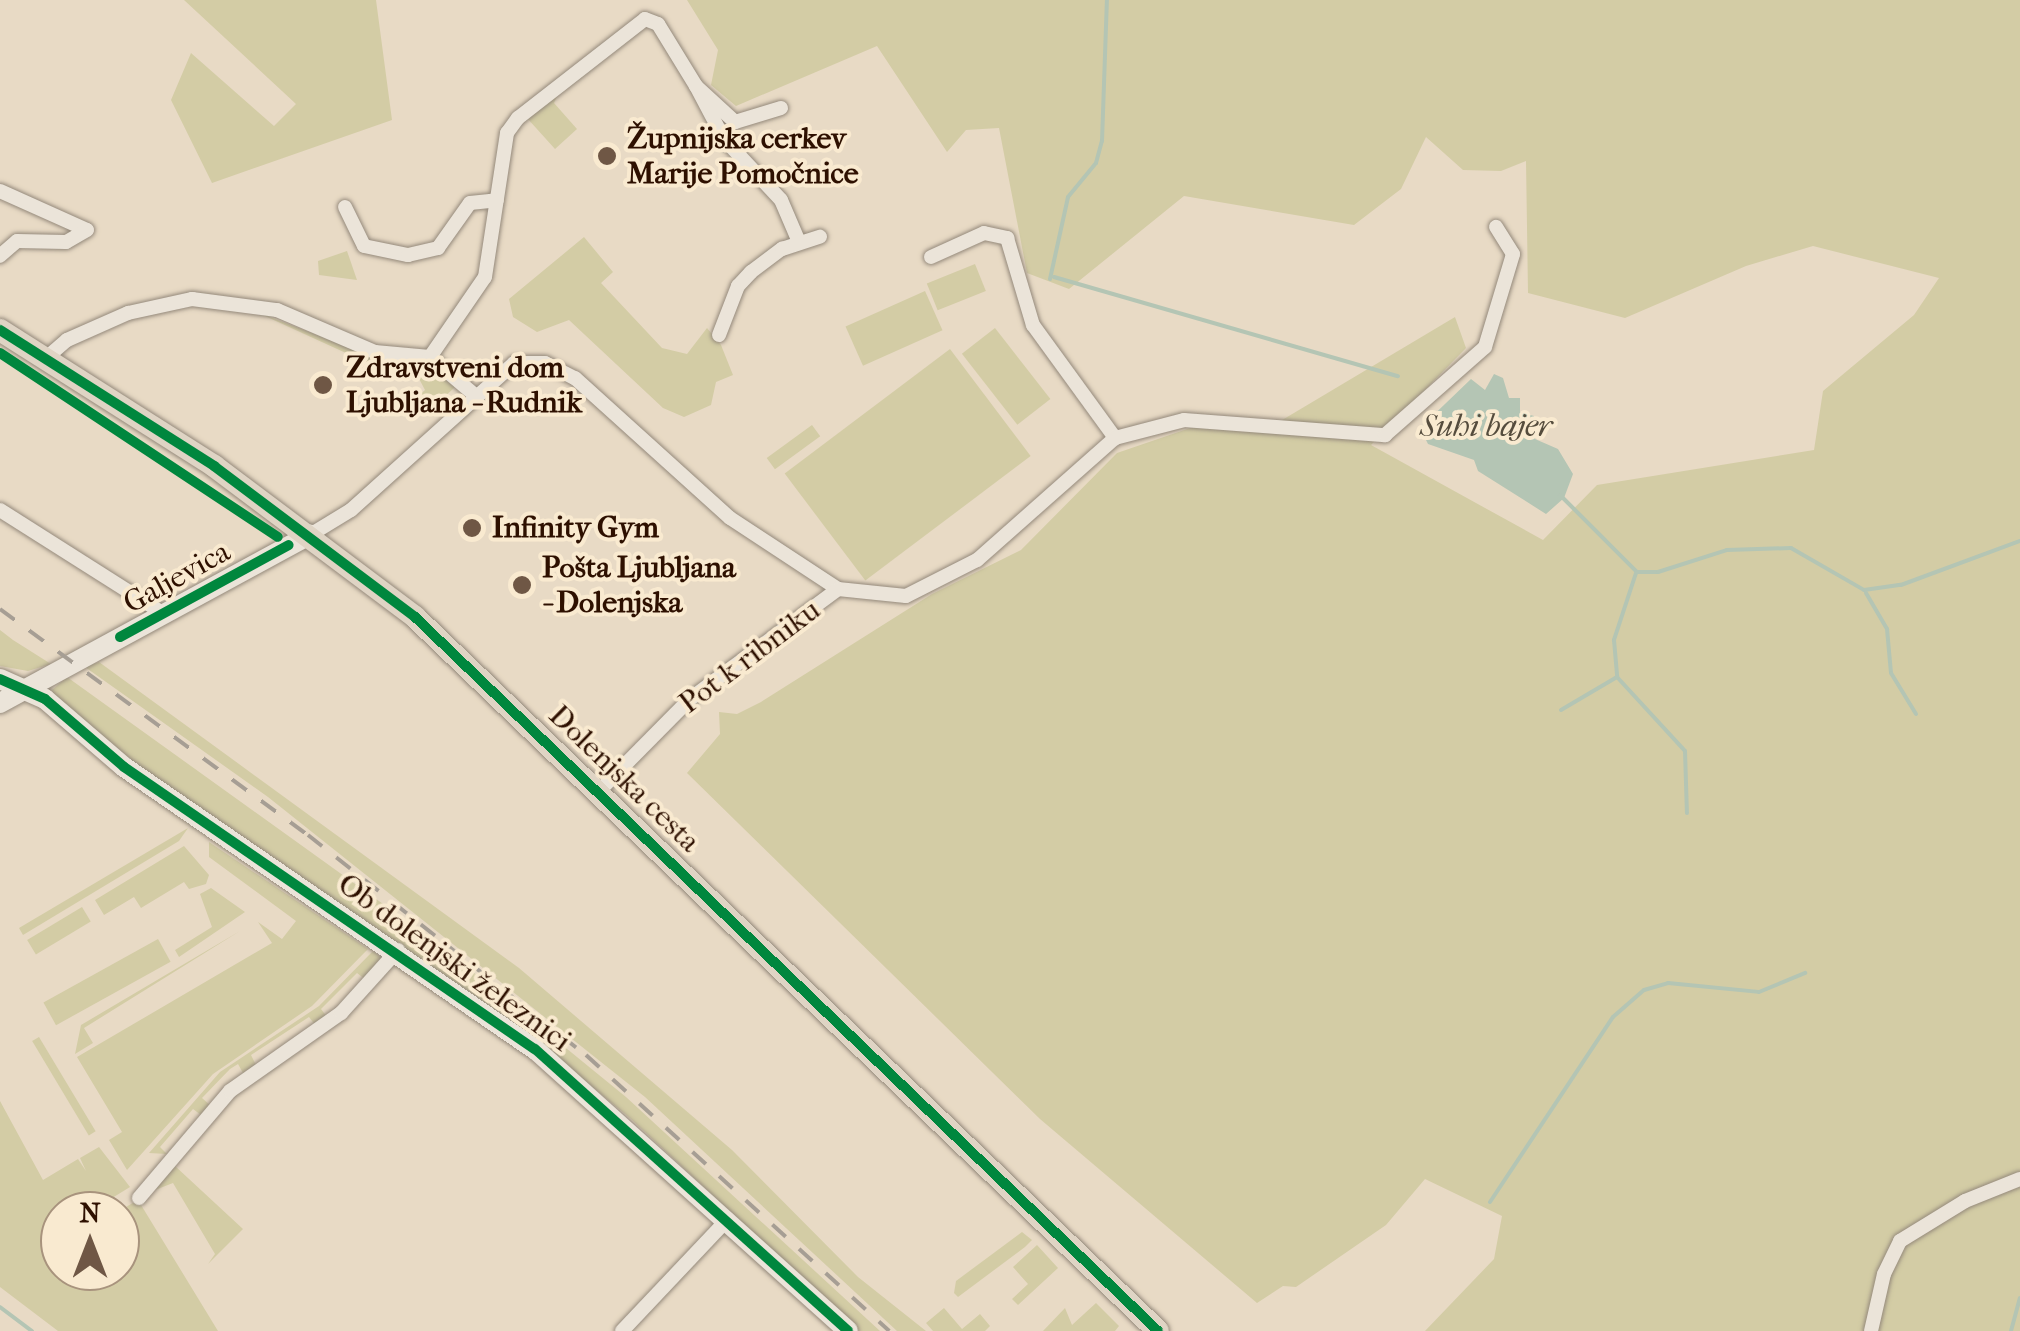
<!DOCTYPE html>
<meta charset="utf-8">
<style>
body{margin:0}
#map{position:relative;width:2020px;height:1331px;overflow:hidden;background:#e8dac5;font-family:"IM FELL French Canon",serif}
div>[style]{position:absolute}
.green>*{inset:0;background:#d3cca5;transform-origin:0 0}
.water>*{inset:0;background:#b4c5b4}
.stream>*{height:4px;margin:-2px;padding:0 2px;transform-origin:2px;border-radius:2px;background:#b4c5b4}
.roads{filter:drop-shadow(0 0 2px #94897b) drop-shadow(0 0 2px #94897b)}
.street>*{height:14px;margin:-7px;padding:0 7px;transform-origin:7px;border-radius:7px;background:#ebe4d9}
.secondary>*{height:20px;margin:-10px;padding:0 10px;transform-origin:10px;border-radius:10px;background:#ebe4d9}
.primary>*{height:22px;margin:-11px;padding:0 11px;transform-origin:11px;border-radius:11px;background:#dfd4c4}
.rail>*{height:4px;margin-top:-2px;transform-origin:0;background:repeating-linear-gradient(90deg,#a69e94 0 18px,transparent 0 36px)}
.cycleway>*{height:10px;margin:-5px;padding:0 5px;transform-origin:5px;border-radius:5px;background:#00873e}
.dots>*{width:28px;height:28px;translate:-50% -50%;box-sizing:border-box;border:5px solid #f9ead0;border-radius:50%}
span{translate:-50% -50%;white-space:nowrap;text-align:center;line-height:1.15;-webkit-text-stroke:8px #f9ead0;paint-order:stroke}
.poi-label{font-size:30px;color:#2e1000;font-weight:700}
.left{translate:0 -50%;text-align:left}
.street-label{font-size:30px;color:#2e1000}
.water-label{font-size:32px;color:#554c3d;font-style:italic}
.north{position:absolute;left:40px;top:1191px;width:100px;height:100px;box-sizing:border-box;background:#f9ead0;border:2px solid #a8937d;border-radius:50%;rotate:0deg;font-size:28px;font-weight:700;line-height:40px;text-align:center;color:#2e1000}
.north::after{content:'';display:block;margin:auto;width:35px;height:45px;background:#6f5745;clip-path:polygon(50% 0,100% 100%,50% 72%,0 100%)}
</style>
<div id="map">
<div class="green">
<div style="clip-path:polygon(184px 0,376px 0,392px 120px,212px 183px,171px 100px,191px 53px,274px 126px,296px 104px)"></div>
<div style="clip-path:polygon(687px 0,2020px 0,2020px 1331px,1425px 1331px,1494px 1259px,1502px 1216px,1425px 1179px,1386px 1225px,1296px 1287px,1283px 1286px,1257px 1303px,1040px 1119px,687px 773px,720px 734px,719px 712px,737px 714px,761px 702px,932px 594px,1021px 550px,1117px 453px,1190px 428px,1267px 429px,1455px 317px,1466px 348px,1371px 445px,1543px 540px,1597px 485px,1814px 450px,1823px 391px,1914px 315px,1939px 278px,1813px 246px,1746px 266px,1625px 318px,1528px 293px,1526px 161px,1501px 171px,1463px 170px,1426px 137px,1401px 189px,1354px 225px,1184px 196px,1069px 289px,1027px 273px,999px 128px,966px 130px,947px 152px,877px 46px,736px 106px,711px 85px,718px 50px)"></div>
<div style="clip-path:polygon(558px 94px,554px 103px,577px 129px,555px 149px,527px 118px)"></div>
<div style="clip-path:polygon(584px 237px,613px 272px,601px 283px,662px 348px,687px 354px,707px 328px,721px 345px,733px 375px,716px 382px,711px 405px,684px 417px,663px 408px,569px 320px,537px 332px,513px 317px,509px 299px)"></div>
<div style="clip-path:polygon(347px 251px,357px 280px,319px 275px,318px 261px)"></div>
<div style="left:975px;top:264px;width:29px;height:52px;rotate:68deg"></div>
<div style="left:925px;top:291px;width:43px;height:87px;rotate:66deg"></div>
<div style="clip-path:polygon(254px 311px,380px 359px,428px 366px,455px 387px,424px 416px,414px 400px,425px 390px,416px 373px,406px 377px,405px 366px,370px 364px)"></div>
<div style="left:995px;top:328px;width:90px;height:42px;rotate:52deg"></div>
<div style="left:950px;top:349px;width:134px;height:207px;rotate:53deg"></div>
<div style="left:812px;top:425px;width:14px;height:56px;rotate:54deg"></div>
<div style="clip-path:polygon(0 630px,13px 640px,51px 664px,28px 671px,0 666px)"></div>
<div style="clip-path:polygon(99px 662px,519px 968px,732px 1150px,858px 1277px,926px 1331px,897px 1331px,645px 1097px,268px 797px,85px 667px)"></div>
<div style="clip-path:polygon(67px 677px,436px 942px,626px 1097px,880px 1331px,859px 1331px,630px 1118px,514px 1022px,130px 762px,56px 699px,52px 690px)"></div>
<div style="clip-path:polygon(188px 828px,179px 841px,23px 935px,19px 928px)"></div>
<div style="clip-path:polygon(209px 842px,368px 949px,312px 1006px,213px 1074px,127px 1170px,109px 1140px,122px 1132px,77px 1057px,272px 943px,258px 922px,282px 939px,296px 921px,209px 857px)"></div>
<div style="clip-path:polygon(184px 846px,209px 875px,206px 884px,189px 889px,184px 882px,141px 908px,134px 897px,104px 915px,95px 900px)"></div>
<div style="clip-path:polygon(211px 888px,245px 912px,179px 957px,175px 950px,212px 927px,200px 894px)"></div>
<div style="left:82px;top:907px;width:17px;height:64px;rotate:59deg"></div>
<div style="clip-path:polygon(240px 931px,84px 1028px,93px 1043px,75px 1054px,81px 1025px)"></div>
<div style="left:158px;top:939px;width:26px;height:131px;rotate:61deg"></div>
<div style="clip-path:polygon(373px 951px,382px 958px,366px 980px,357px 973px,321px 1009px,327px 1017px,316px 1026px,309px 1017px,251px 1055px,256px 1065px,243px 1073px,238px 1064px,230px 1069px,202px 1098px,210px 1105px,201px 1115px,193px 1109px,160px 1147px,167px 1154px,149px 1153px,220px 1072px,319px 1006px)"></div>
<div style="left:39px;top:1037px;width:110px;height:8px;rotate:59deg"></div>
<div style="clip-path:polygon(0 1101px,43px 1180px,78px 1159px,86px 1171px,80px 1158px,99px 1147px,130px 1187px,91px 1211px,60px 1211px,60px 1271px,120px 1271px,119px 1211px,138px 1200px,218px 1331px,58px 1331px,0 1287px)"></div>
<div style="clip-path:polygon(175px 1166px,243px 1229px,208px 1264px,215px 1254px,173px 1183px,155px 1190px)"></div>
<div style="clip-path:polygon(1022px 1232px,1032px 1240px,1025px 1247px,958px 1297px,954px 1293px,956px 1281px)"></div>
<div style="clip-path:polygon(1037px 1245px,1058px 1268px,1018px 1305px,1012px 1299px,1028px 1284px,1013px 1267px)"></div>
<div style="clip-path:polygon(1096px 1303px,1119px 1326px,1115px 1331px,1043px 1331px,1065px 1308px,1072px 1325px)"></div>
<div style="clip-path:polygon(944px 1308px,962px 1329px,980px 1314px,990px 1326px,985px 1331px,933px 1331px,926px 1323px)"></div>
</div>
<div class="water">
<div style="clip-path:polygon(1494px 374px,1503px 378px,1509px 398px,1520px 398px,1520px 412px,1534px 416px,1535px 439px,1558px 449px,1573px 474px,1564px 498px,1546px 514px,1478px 471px,1474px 460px,1428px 444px,1420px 428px,1471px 379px,1485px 390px)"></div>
</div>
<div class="stream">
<div style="left:1054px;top:277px;width:358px;rotate:16.1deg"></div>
<div style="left:1050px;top:279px;width:84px;rotate:-77.6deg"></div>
<div style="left:1068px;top:197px;width:44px;rotate:-50.5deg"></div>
<div style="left:1096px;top:163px;width:23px;rotate:-75deg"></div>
<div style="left:1102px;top:141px;width:141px;rotate:-88deg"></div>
<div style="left:1560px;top:495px;width:109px;rotate:45deg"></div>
<div style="left:1637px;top:572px;width:21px"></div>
<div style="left:1658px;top:572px;width:72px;rotate:-17.7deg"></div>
<div style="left:1727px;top:550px;width:64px;rotate:-1.8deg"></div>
<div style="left:1791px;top:548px;width:84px;rotate:29.9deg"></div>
<div style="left:1864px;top:590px;width:37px;rotate:-8deg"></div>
<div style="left:1901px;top:585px;width:127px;rotate:-20.3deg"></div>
<div style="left:1636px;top:573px;width:71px;rotate:108.2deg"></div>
<div style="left:1614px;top:640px;width:37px;rotate:85deg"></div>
<div style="left:1617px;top:677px;width:100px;rotate:47.4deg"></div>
<div style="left:1685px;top:751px;width:62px;rotate:88.2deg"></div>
<div style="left:1866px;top:593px;width:42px;rotate:59.7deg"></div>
<div style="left:1887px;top:629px;width:44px;rotate:84.8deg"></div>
<div style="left:1891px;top:673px;width:48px;rotate:58.6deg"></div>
<div style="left:1561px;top:710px;width:65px;rotate:-30.5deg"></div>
<div style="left:1490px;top:1202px;width:222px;rotate:-56.4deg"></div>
<div style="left:1613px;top:1017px;width:41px;rotate:-41.1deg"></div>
<div style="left:1644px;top:990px;width:25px;rotate:-16deg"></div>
<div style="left:1668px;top:983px;width:91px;rotate:5.6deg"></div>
<div style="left:1759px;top:992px;width:50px;rotate:-22.4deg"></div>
<div style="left:0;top:1307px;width:40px;rotate:37deg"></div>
<div style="left:2011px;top:1331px;width:34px;rotate:-75deg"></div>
</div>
<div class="roads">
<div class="street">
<div style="left:781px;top:108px;width:48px;rotate:163.1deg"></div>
<div style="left:735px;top:122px;width:53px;rotate:-137.3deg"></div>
<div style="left:696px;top:86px;width:60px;rotate:62.2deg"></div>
<div style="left:724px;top:139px;width:83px;rotate:46.9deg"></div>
<div style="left:781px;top:200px;width:46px;rotate:66.8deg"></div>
<div style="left:0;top:191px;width:95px;rotate:24.1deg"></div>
<div style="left:87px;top:230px;width:24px;rotate:150deg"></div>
<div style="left:66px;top:242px;width:49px;rotate:-178.8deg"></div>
<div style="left:17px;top:241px;width:23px;rotate:139deg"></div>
<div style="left:345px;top:207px;width:43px;rotate:64deg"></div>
<div style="left:364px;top:246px;width:45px;rotate:11.6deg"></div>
<div style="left:408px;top:255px;width:31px;rotate:-13deg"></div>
<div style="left:438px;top:248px;width:55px;rotate:-54.6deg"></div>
<div style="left:470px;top:203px;width:27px;rotate:-6deg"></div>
<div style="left:931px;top:257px;width:58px;rotate:-24.4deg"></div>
<div style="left:984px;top:233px;width:24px;rotate:12deg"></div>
<div style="left:1007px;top:238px;width:91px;rotate:73.4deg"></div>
<div style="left:1033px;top:325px;width:140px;rotate:54deg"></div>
<div style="left:719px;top:335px;width:53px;rotate:-68.8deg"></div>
<div style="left:738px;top:286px;width:19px;rotate:-47deg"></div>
<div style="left:751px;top:272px;width:39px;rotate:-37deg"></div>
<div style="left:782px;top:249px;width:40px;rotate:-18deg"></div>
<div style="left:430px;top:357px;width:97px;rotate:-55.5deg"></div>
<div style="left:485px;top:277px;width:146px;rotate:-81.3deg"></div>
<div style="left:507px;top:133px;width:19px;rotate:-54deg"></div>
<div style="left:518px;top:118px;width:161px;rotate:-37.9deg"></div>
<div style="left:645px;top:19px;width:14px;rotate:21deg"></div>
<div style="left:658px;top:24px;width:73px;rotate:58.5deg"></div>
<div style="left:45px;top:359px;width:29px;rotate:-41deg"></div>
<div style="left:67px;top:340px;width:67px;rotate:-23.9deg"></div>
<div style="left:128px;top:313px;width:66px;rotate:-12.3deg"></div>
<div style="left:192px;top:299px;width:86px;rotate:7.4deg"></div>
<div style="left:277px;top:310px;width:107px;rotate:23.2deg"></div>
<div style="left:375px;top:352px;width:55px;rotate:5.2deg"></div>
<div style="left:430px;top:357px;width:60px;rotate:40.3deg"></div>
<div style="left:0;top:510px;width:194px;rotate:32.4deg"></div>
<div style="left:310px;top:535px;width:48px;rotate:-31.4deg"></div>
<div style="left:351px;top:510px;width:219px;rotate:-42deg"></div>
<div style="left:514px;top:363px;width:31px"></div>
<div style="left:545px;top:363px;width:34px;rotate:27deg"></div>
<div style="left:575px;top:378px;width:209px;rotate:42.1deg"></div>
<div style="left:730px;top:518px;width:129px;rotate:33.3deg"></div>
<div style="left:838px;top:589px;width:68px;rotate:5.9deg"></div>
<div style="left:906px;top:596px;width:80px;rotate:-26.9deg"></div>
<div style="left:977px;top:560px;width:184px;rotate:-41.5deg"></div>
<div style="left:1115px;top:438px;width:71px;rotate:-14.6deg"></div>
<div style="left:1184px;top:420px;width:202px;rotate:4.3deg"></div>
<div style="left:1385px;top:435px;width:133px;rotate:-41.3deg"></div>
<div style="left:1485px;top:347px;width:97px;rotate:-73.2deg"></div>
<div style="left:1513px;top:254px;width:32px;rotate:-122deg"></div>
<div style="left:600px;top:790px;width:128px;rotate:-45.3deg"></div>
<div style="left:690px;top:699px;width:184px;rotate:-36.6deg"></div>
<div style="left:139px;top:1198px;width:140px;rotate:-49.6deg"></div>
<div style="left:230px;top:1091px;width:136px;rotate:-35.1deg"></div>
<div style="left:341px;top:1013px;width:85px;rotate:-47.9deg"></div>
<div style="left:622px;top:1331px;width:154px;rotate:-46.6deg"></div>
<div style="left:1871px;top:1331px;width:58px;rotate:-77.2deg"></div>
<div style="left:1884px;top:1274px;width:37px;rotate:-64deg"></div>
<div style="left:1900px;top:1241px;width:76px;rotate:-31.6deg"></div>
<div style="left:1965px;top:1201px;width:59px;rotate:-21.8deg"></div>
</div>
<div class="secondary">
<div style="left:0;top:679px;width:49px;rotate:24deg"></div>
<div style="left:45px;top:699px;width:104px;rotate:40.7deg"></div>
<div style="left:124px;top:767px;width:498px;rotate:34.5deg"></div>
<div style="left:535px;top:1049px;width:421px;rotate:42deg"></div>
<div style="left:0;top:703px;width:353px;rotate:-28.5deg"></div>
</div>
<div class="primary">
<div style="left:0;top:330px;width:254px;rotate:32.4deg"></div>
<div style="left:214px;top:466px;width:251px;rotate:36.9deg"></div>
<div style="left:415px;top:617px;width:1030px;rotate:43.86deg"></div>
</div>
</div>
<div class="rail">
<div style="left:0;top:609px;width:382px;rotate:36.3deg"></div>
<div style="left:308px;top:835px;width:355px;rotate:38.4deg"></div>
<div style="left:586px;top:1055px;width:410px;rotate:42.3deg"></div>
</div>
<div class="cycleway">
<div style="left:0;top:330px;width:254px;rotate:32.4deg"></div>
<div style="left:214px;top:466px;width:251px;rotate:36.9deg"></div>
<div style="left:415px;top:617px;width:1030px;rotate:43.86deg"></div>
<div style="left:0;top:353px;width:333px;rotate:33.5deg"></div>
<div style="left:120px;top:637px;width:192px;rotate:-28.6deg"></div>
<div style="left:0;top:679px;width:49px;rotate:24deg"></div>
<div style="left:45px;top:699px;width:104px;rotate:40.7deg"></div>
<div style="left:124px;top:767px;width:498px;rotate:34.5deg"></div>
<div style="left:535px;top:1049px;width:421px;rotate:42deg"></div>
</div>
<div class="dots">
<div style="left:607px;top:156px;background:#6f5745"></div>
<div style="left:323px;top:385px;background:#6f5745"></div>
<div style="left:472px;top:528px;background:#6f5745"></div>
<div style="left:522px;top:585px;background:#6f5745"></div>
</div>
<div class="poi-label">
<span class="left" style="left:627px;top:156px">Župnijska cerkev<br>Marije Pomočnice</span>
<span class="left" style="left:346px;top:385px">Zdravstveni dom<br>Ljubljana - Rudnik</span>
<span class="left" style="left:492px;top:528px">Infinity Gym</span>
<span class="left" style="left:542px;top:585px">Pošta Ljubljana<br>- Dolenjska</span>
</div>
<div class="street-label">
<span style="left:177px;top:578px;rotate:-29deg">Galjevica</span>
<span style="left:750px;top:657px;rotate:-37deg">Pot k ribniku</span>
<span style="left:624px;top:779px;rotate:44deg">Dolenjska cesta</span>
<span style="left:454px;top:963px;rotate:36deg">Ob dolenjski železnici</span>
</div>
<div class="water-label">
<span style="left:1486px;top:426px">Suhi bajer</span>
</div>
<div class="north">N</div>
</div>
